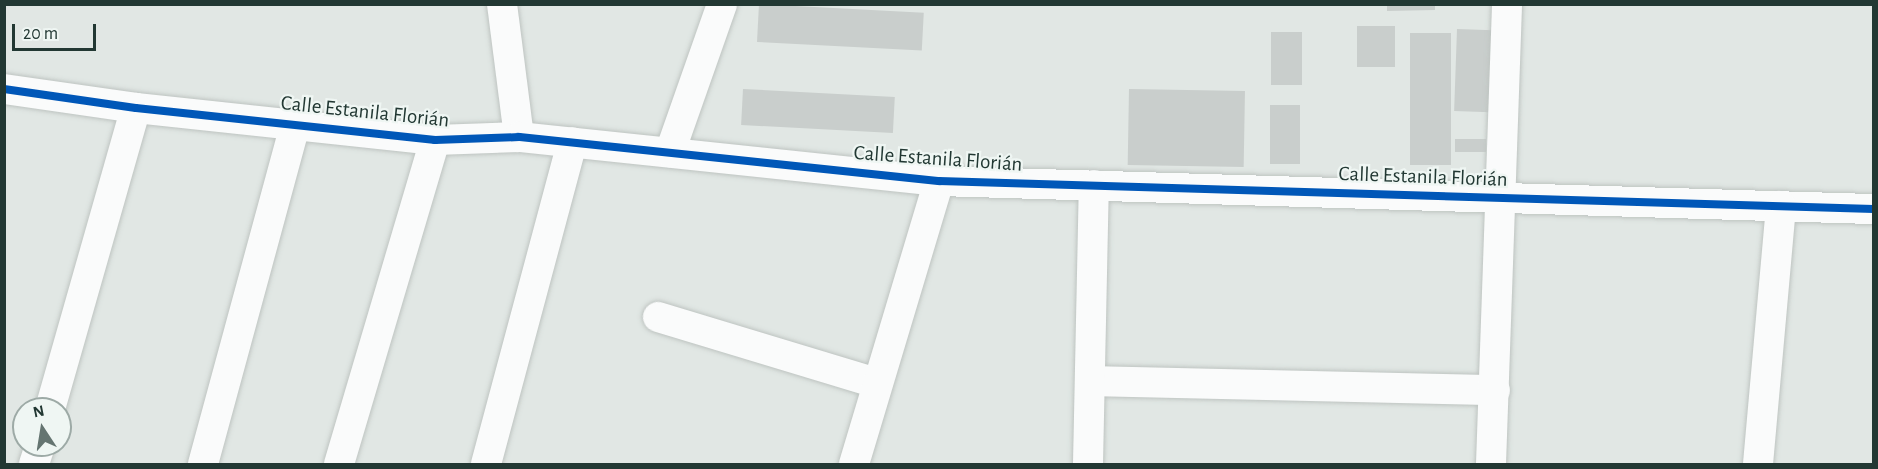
<!DOCTYPE html>
<meta charset="utf-8">
<style>
body{margin:0}
#map{position:relative;width:1878px;height:469px;overflow:hidden;background:#e1e7e4;font-family:"Alegreya Sans",sans-serif}
div>[style]{position:absolute}
.building>*{inset:0;background:#c9cecc;transform-origin:0 0}
.roads{filter:drop-shadow(0 0 2px #bec4c1) drop-shadow(0 0 2px #bec4c1)}
.street>*{height:30px;margin:-15px;padding:0 15px;transform-origin:15px;border-radius:15px;background:#fafbfb}
.cycleway>*{height:8px;margin:-4px;padding:0 4px;transform-origin:4px;border-radius:4px;background:#0057b8}
span{translate:-50% -50%;white-space:nowrap;text-align:center;line-height:1.15;-webkit-text-stroke:4.5px #eff6f3;paint-order:stroke}
.street-label{font-size:21px;color:#223833}
.frame{position:absolute;inset:0;border:6px solid #223833;pointer-events:none}
.north{position:absolute;left:12px;top:397px;width:60px;height:60px;box-sizing:border-box;background:#eff6f3;border:2px solid #9daaa6;border-radius:50%;rotate:348deg;font-size:16px;font-weight:700;line-height:24px;text-align:center;color:#223833}
.north::after{content:'';display:block;margin:auto;width:21px;height:27px;background:#657571;clip-path:polygon(50% 0,100% 100%,50% 72%,0 100%)}
.scale{position:absolute;left:12px;top:24px;width:84px;height:27px;box-sizing:border-box;border:3px solid #223833;border-top:0;padding-left:8px;font-size:18px;line-height:21px;white-space:nowrap;color:#223833;-webkit-text-stroke:4px #eff6f3;paint-order:stroke}
</style>
<div id="map">
<div class="building">
<div style="left:759px;top:4px;width:165px;height:38px;rotate:3deg"></div>
<div style="clip-path:polygon(1387px 4px,1435px 4px,1435px 10px,1387px 11px)"></div>
<div style="left:1357px;top:26px;width:38px;height:41px"></div>
<div style="left:1457px;top:29px;width:36px;height:82px;rotate:2deg"></div>
<div style="left:1271px;top:32px;width:31px;height:53px"></div>
<div style="left:1410px;top:33px;width:41px;height:132px"></div>
<div style="left:743px;top:89px;width:152px;height:36px;rotate:3deg"></div>
<div style="left:1129px;top:89px;width:116px;height:76px;rotate:1deg"></div>
<div style="left:1270px;top:105px;width:30px;height:59px"></div>
<div style="left:1455px;top:139px;width:31px;height:13px"></div>
</div>
<div class="roads">
<div class="street">
<div style="left:502px;top:4px;width:134px;rotate:82.7deg"></div>
<div style="left:4px;top:89px;width:133px;rotate:8.2deg"></div>
<div style="left:136px;top:108px;width:301px;rotate:6.1deg"></div>
<div style="left:435px;top:140px;width:84px;rotate:-2deg"></div>
<div style="left:519px;top:137px;width:422px;rotate:6deg"></div>
<div style="left:939px;top:181px;width:935px;rotate:1.72deg"></div>
<div style="left:670px;top:152px;width:157px;rotate:-70.6deg"></div>
<div style="left:658px;top:317px;width:229px;rotate:16.8deg"></div>
<div style="left:1092px;top:381px;width:403px;rotate:1.3deg"></div>
<div style="left:50px;top:409px;width:313px;rotate:-74.1deg"></div>
<div style="left:34px;top:464px;width:20px;rotate:-72deg"></div>
<div style="left:203px;top:464px;width:354px;rotate:-74.8deg"></div>
<div style="left:339px;top:464px;width:338px;rotate:-73.5deg"></div>
<div style="left:486px;top:464px;width:333px;rotate:-75deg"></div>
<div style="left:854px;top:464px;width:295px;rotate:-73.3deg"></div>
<div style="left:1088px;top:464px;width:279px;rotate:-88.8deg"></div>
<div style="left:1491px;top:464px;width:460px;rotate:-88deg"></div>
<div style="left:1758px;top:464px;width:259px;rotate:-84.9deg"></div>
</div>
</div>
<div class="cycleway">
<div style="left:4px;top:89px;width:133px;rotate:8.2deg"></div>
<div style="left:136px;top:108px;width:301px;rotate:6.1deg"></div>
<div style="left:435px;top:140px;width:84px;rotate:-2deg"></div>
<div style="left:519px;top:137px;width:422px;rotate:6deg"></div>
<div style="left:939px;top:181px;width:935px;rotate:1.72deg"></div>
</div>
<div class="street-label">
<span style="left:365px;top:112px;rotate:6deg">Calle Estanila Florián</span>
<span style="left:938px;top:159px;rotate:4deg">Calle Estanila Florián</span>
<span style="left:1423px;top:177px;rotate:2deg">Calle Estanila Florián</span>
</div>
<div class="frame"></div>
<div class="north">N</div>
<div class="scale">20 m</div>
</div>
